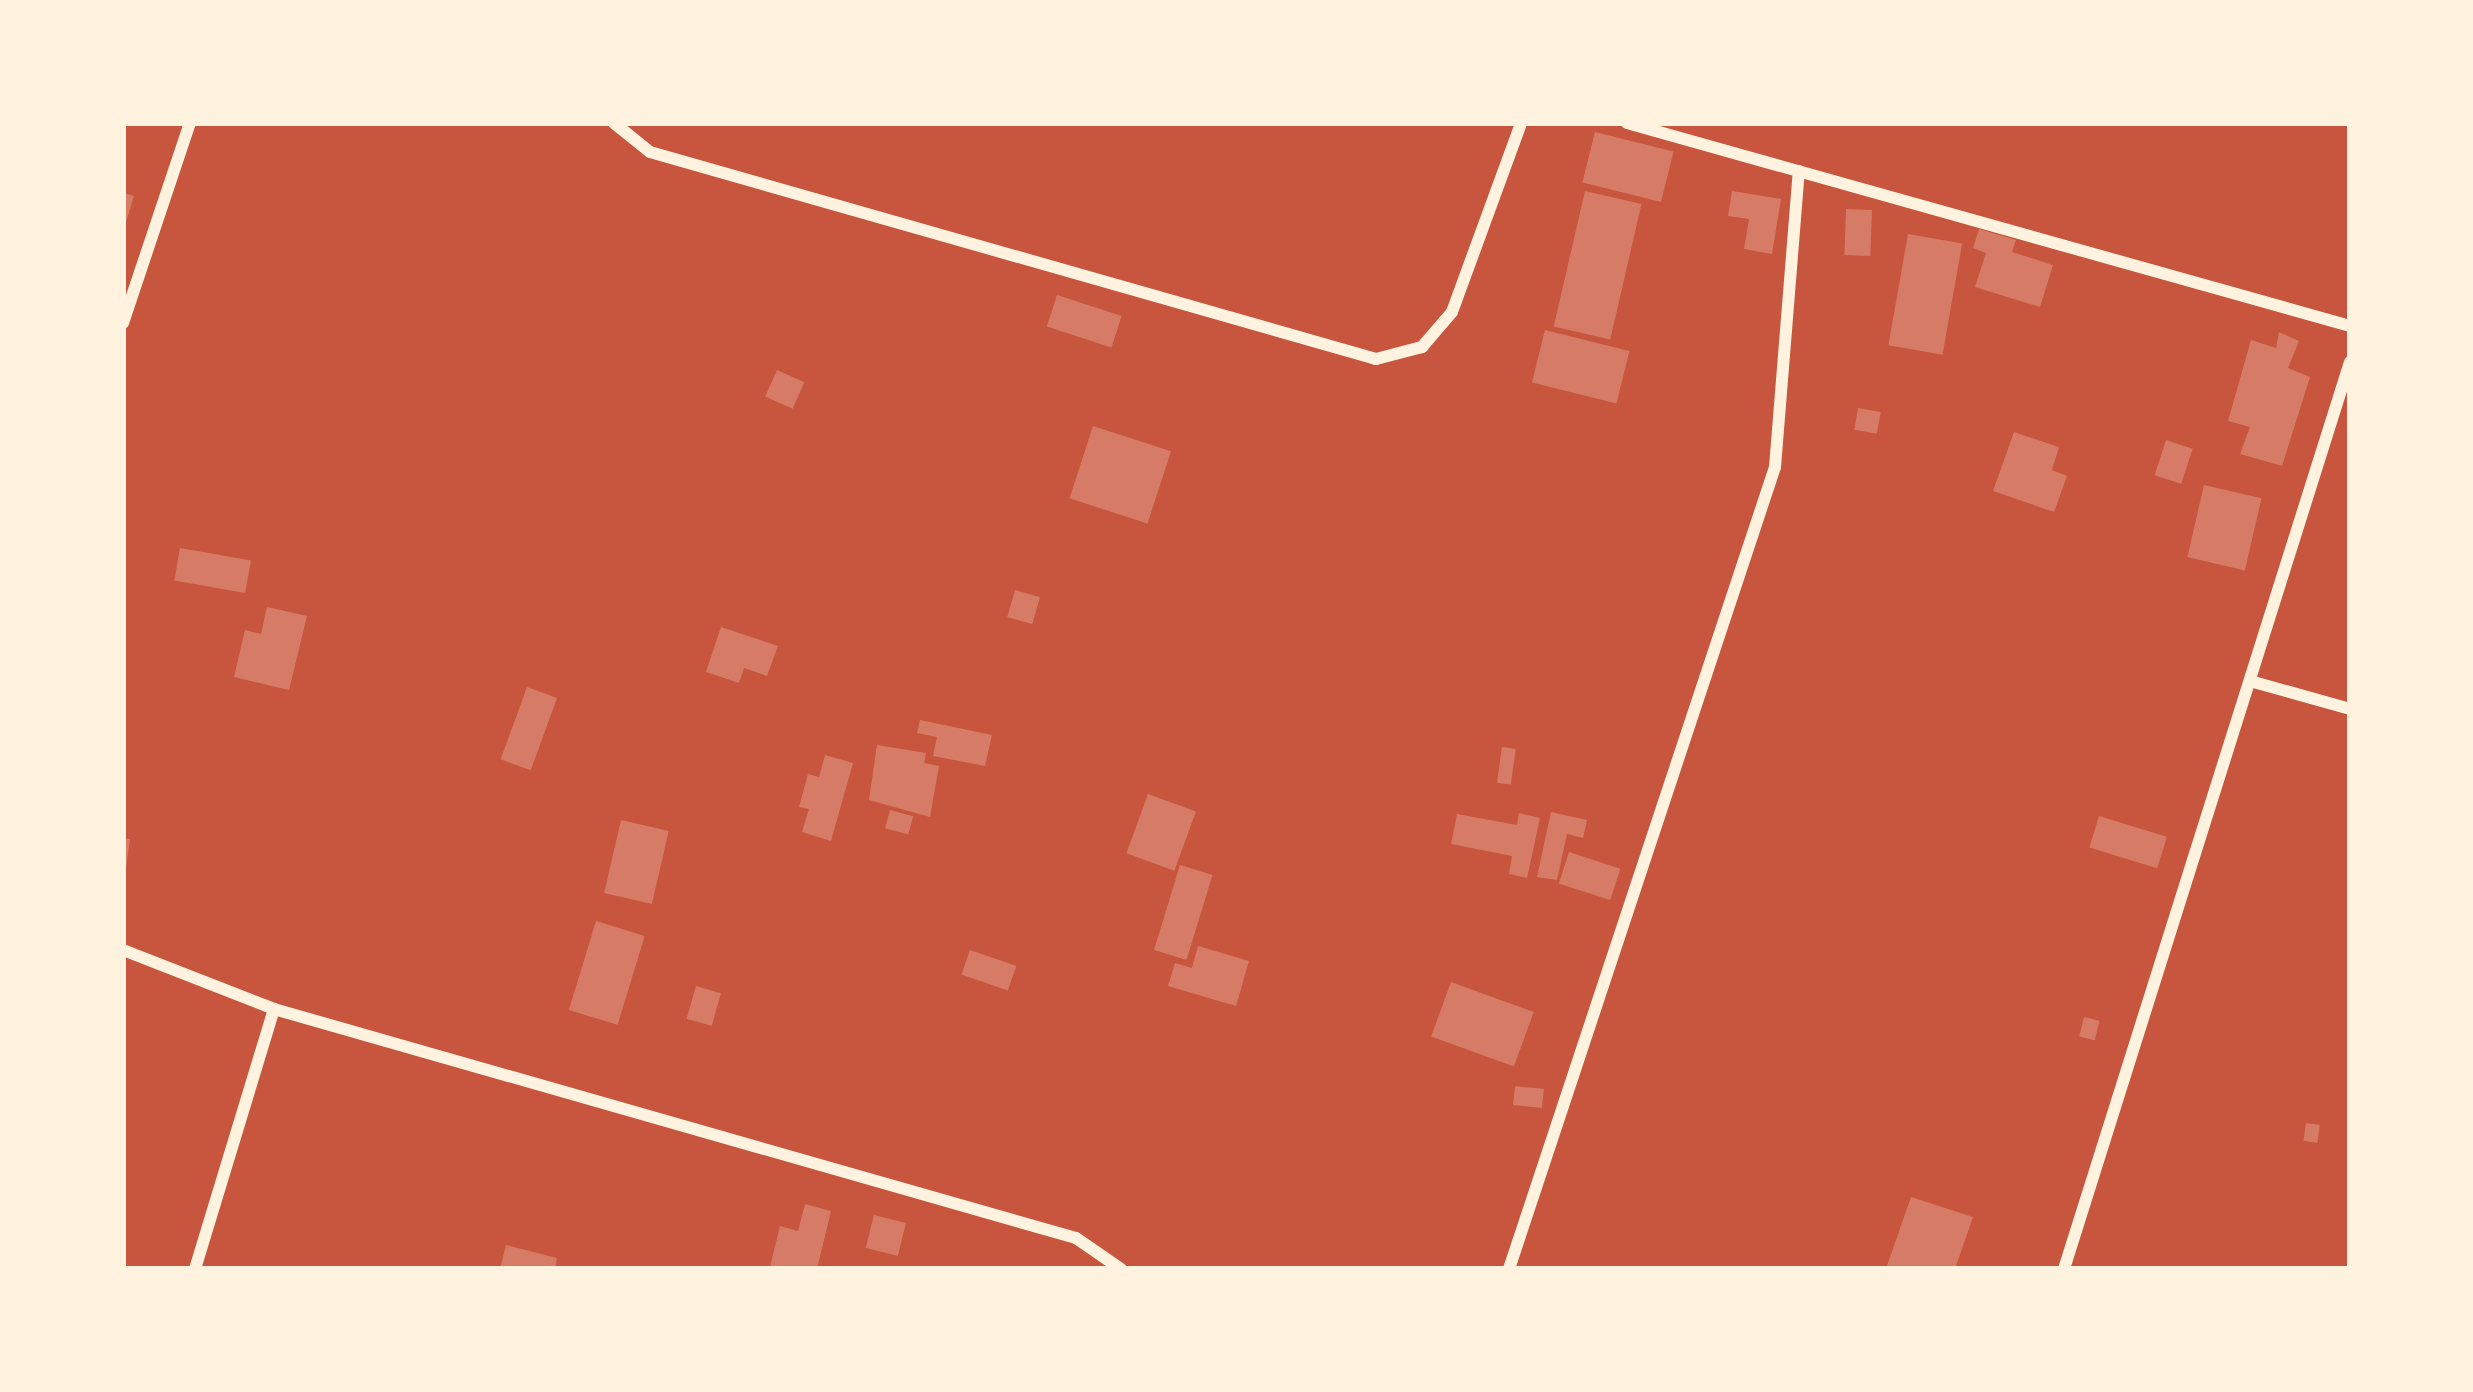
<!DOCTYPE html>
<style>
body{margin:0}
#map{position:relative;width:2473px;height:1392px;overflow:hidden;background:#c8553d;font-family:Mulish,sans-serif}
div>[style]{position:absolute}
.building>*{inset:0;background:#d67c66;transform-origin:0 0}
.minor>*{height:12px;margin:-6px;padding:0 6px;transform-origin:6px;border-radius:6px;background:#fff3e0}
span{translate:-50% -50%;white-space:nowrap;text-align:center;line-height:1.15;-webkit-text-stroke:12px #fff3e0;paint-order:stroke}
.frame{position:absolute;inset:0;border:126px solid #fff3e0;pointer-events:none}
</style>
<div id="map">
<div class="building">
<div style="left:1595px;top:132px;width:81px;height:52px;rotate:14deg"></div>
<div style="left:1585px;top:191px;width:58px;height:139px;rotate:13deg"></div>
<div style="clip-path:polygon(1732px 191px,1781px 199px,1772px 254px,1744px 249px,1749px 219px,1728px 216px)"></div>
<div style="clip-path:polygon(123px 193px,134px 196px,124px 229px,123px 229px)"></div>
<div style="left:1846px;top:209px;width:26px;height:46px;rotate:2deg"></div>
<div style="clip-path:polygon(1979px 229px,2016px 240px,2012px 252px,2053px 265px,2040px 307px,1975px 287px,1986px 253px,1973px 248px)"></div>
<div style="left:1908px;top:234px;width:55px;height:113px;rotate:10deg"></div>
<div style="left:1057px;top:295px;width:68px;height:33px;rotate:18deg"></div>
<div style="left:1545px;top:330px;width:87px;height:54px;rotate:14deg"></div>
<div style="clip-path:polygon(2279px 332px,2299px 341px,2288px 368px,2310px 377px,2282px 466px,2240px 454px,2250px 427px,2228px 421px,2251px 340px,2276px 348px)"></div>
<div style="left:777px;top:370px;width:30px;height:29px;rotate:24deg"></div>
<div style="left:1858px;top:408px;width:23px;height:22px;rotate:10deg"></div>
<div style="left:1093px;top:426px;width:82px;height:76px;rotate:18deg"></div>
<div style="clip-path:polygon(2014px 432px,2059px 447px,2052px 470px,2067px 476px,2054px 512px,1993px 491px)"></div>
<div style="left:2166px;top:440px;width:28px;height:37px;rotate:18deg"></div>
<div style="left:2204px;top:485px;width:59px;height:74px;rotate:13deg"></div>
<div style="left:180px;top:548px;width:72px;height:33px;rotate:10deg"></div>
<div style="left:1015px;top:590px;width:26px;height:28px;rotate:16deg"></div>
<div style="clip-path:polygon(267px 607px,307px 616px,289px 690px,234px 677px,245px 630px,261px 634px)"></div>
<div style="clip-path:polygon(721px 627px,778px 646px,767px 676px,744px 668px,739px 683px,706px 672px)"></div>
<div style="left:527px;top:687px;width:32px;height:77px;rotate:20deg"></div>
<div style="clip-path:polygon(920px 720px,992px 735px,985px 766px,933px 756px,937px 737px,917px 733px)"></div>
<div style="clip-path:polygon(877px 745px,926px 753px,924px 763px,939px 766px,930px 817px,869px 800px)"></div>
<div style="left:1502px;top:747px;width:14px;height:36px;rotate:8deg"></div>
<div style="clip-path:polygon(825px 755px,853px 763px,831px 841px,802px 832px,809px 809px,799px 807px,808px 774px,819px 777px)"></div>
<div style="left:1148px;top:794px;width:51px;height:63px;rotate:20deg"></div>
<div style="left:890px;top:810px;width:24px;height:19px;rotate:15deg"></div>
<div style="clip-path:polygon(1551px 812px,1587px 820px,1583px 838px,1567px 834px,1557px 880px,1537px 877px)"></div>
<div style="clip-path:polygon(1519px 813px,1540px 818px,1527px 878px,1509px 874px,1512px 856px,1451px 844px,1457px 814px,1517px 825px)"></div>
<div style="left:2099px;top:816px;width:71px;height:33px;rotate:17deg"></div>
<div style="left:621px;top:820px;width:49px;height:75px;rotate:13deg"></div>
<div style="clip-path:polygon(123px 838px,130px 839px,126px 868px,123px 868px)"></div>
<div style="left:1569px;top:852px;width:54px;height:33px;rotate:18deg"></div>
<div style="left:1180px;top:865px;width:34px;height:89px;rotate:17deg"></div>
<div style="left:596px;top:921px;width:51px;height:93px;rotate:17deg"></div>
<div style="clip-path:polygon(1198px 946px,1249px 961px,1236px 1006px,1168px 986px,1175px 963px,1192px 968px)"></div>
<div style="left:970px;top:950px;width:49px;height:26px;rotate:19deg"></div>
<div style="left:1451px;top:982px;width:88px;height:58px;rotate:20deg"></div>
<div style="left:696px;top:986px;width:26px;height:34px;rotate:16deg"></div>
<div style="left:2084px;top:1017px;width:16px;height:20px;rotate:14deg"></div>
<div style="left:1515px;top:1086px;width:29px;height:19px;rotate:6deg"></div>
<div style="left:2306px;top:1123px;width:14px;height:18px;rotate:8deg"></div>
<div style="clip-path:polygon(1911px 1197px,1973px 1217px,1955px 1269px,1887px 1266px)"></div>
<div style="clip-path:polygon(805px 1204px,831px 1211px,817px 1269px,770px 1267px,780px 1226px,798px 1231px)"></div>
<div style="left:874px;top:1215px;width:33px;height:34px;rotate:14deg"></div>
<div style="clip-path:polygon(506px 1245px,557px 1258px,555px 1269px,500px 1269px)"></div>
</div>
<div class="minor">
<div style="left:614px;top:123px;width:46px;rotate:38.9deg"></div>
<div style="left:650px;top:152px;width:755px;rotate:15.91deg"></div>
<div style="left:1376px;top:359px;width:48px;rotate:-14.6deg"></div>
<div style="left:1422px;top:347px;width:46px;rotate:-49.4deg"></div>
<div style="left:1452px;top:312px;width:201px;rotate:-69.9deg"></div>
<div style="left:1627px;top:123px;width:751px;rotate:15.68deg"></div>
<div style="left:123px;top:323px;width:211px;rotate:-71.5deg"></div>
<div style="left:2250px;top:681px;width:104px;rotate:15.6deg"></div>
<div style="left:123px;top:950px;width:162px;rotate:21.3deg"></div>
<div style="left:274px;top:1009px;width:272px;rotate:106.9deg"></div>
<div style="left:274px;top:1009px;width:834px;rotate:15.94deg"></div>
<div style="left:1076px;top:1238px;width:55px;rotate:34.6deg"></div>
<div style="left:1509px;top:1269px;width:845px;rotate:-71.65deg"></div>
<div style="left:1775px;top:467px;width:297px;rotate:-85.4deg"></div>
<div style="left:2064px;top:1269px;width:951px;rotate:-72.5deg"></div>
</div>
<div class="frame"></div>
</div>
